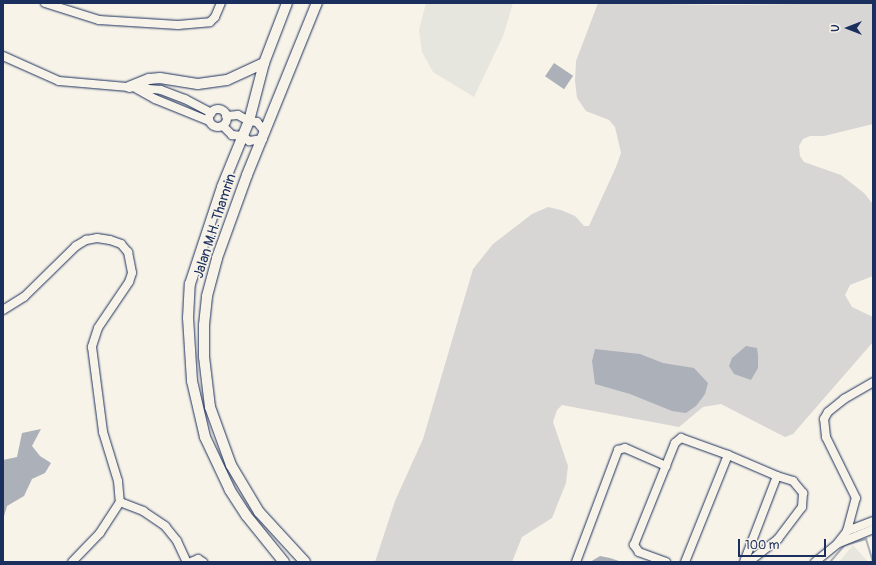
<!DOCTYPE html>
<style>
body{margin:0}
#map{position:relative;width:876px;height:565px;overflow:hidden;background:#f7f3e8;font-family:Pangolin,sans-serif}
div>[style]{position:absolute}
.built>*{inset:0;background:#e6e5de}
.green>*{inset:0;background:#d7d6d4}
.water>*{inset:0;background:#acb0b9;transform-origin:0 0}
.stream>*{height:2px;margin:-1px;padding:0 1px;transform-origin:1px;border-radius:1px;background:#acb0b9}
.roads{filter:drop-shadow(0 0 1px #1b2f5e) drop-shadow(0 0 1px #1b2f5e)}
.minor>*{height:8px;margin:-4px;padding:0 4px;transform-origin:4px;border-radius:4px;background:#f7f3e8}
.minor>.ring{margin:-4px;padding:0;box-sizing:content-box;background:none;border:8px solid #f7f3e8;border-radius:50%}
.major>*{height:10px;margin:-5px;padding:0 5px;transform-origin:5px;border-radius:5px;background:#f7f3e8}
span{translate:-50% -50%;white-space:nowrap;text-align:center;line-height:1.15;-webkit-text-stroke:3.5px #f7f3e8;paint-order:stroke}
.street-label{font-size:14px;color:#1b2f5e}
.frame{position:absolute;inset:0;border:4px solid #1b2f5e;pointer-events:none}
.north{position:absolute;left:828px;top:8px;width:40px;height:40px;-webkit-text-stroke:3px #f7f3e8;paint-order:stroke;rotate:270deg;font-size:11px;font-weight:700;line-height:16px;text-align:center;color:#1b2f5e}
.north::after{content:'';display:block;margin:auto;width:14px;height:18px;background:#1b2f5e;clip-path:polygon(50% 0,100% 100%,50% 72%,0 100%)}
.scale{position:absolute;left:738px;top:539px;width:88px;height:18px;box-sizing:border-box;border:2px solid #1b2f5e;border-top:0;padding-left:5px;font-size:12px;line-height:14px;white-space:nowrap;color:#1b2f5e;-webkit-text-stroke:3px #f7f3e8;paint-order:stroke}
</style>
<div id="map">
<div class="built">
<div style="clip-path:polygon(426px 3px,513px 3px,503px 36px,474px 97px,433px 72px,422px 52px,419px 30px)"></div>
<div style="clip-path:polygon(853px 545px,868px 562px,839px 562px)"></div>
</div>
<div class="green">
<div style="clip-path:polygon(598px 3px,726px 5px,873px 3px,873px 124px,824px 136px,810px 136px,803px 139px,799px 146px,800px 156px,804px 162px,841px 175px,864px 193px,873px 204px,873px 276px,850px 285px,845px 295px,852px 307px,873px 317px,873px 342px,793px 434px,785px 437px,721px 404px,703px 407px,679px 427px,562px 405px,557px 410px,553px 422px,568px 466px,566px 483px,552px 518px,522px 537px,512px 562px,375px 562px,395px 501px,423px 439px,473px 269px,493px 244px,532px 214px,548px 207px,561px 210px,575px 216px,584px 226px,589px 226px,616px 167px,621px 153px,615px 127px,609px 120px,586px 111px,577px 98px,575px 81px,576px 61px)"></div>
</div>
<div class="water">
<div style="left:554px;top:63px;width:23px;height:16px;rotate:34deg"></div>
<div style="clip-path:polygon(746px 346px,757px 348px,758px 355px,758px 368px,751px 380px,734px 374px,729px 366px,732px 358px)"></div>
<div style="clip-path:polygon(595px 349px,640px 354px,663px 363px,694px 368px,708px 383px,705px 394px,696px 406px,686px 413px,672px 411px,630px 394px,595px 384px,592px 361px)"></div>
<div style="clip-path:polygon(41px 429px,32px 446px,40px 456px,51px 463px,45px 473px,32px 479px,24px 496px,7px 506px,3px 520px,3px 460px,17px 457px,22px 433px)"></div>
<div style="clip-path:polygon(600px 556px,610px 558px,622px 562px,590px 562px)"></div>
</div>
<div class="stream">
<div style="left:830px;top:562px;width:23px;rotate:-49deg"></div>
<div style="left:845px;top:545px;width:22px;rotate:-16deg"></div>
<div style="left:866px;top:539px;width:24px;rotate:73deg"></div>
</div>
<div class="roads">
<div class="minor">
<div style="left:45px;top:3px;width:57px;rotate:17.5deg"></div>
<div style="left:99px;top:20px;width:79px;rotate:3.6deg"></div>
<div style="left:178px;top:25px;width:32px;rotate:-5deg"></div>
<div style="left:210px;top:22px;width:7px;rotate:-45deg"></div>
<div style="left:215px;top:17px;width:15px;rotate:-67deg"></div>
<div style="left:3px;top:56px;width:61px;rotate:24.1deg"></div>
<div style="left:59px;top:81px;width:102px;rotate:5deg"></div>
<div style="left:161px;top:90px;width:26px;rotate:21deg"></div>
<div style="left:185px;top:99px;width:30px;rotate:28deg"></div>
<div style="left:137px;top:89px;width:21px;rotate:29deg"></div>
<div style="left:155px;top:99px;width:58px;rotate:22.2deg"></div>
<div class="ring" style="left:209px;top:109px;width:10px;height:10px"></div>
<div style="left:226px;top:116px;width:12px;rotate:-5deg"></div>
<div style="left:238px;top:115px;width:13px;rotate:29deg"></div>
<div style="left:249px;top:121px;width:8px;rotate:7deg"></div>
<div style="left:257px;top:122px;width:13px;rotate:51deg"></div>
<div style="left:223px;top:126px;width:13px;rotate:45deg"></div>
<div style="left:232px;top:135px;width:11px;rotate:5deg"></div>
<div style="left:243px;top:136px;width:8px;rotate:40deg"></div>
<div style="left:249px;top:141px;width:14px;rotate:-8deg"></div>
<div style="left:3px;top:310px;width:25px;rotate:-32deg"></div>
<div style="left:24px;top:297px;width:73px;rotate:-44.4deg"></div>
<div style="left:76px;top:246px;width:12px;rotate:-31deg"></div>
<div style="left:86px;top:240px;width:11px;rotate:-10deg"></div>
<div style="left:97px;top:238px;width:13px;rotate:9deg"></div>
<div style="left:110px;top:240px;width:12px;rotate:20deg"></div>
<div style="left:121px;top:244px;width:11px;rotate:49deg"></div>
<div style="left:128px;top:252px;width:21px;rotate:79deg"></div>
<div style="left:132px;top:273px;width:9px;rotate:108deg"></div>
<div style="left:129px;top:282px;width:55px;rotate:124deg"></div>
<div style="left:98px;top:328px;width:20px;rotate:108deg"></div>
<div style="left:92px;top:347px;width:86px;rotate:82.6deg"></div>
<div style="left:103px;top:432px;width:51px;rotate:73deg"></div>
<div style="left:118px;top:481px;width:21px;rotate:85deg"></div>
<div style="left:120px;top:502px;width:37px;rotate:123deg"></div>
<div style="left:100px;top:533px;width:40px;rotate:134deg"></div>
<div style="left:728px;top:455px;width:53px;rotate:23.2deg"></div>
<div style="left:120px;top:502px;width:25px;rotate:21deg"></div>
<div style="left:143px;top:511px;width:27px;rotate:34deg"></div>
<div style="left:165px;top:526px;width:19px;rotate:51deg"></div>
<div style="left:177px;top:541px;width:23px;rotate:65deg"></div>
<div style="left:847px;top:531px;width:28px;rotate:-21deg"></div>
<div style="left:839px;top:543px;width:37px;rotate:-22deg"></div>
<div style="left:191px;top:562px;width:8px;rotate:-23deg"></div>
<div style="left:198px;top:559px;width:6px;rotate:31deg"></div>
<div style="left:576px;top:562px;width:120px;rotate:-69.4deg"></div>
<div style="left:618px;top:450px;width:7px;rotate:-16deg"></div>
<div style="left:625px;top:448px;width:45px;rotate:23.7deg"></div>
<div style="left:666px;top:562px;width:29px;rotate:-160deg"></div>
<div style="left:639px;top:552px;width:9px;rotate:-126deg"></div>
<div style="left:634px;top:545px;width:110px;rotate:-68.1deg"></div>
<div style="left:675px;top:443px;width:8px;rotate:-40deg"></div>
<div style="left:681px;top:438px;width:50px;rotate:19.9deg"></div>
<div style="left:728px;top:455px;width:115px;rotate:111.9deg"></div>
<div style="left:744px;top:562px;width:92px;rotate:-69deg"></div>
<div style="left:777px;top:476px;width:17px;rotate:17deg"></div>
<div style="left:793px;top:481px;width:16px;rotate:50deg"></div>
<div style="left:803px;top:493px;width:14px;rotate:94deg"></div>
<div style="left:802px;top:507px;width:40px;rotate:127deg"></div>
<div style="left:778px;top:539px;width:37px;rotate:142deg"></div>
<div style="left:815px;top:562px;width:28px;rotate:-39deg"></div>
<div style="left:837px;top:544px;width:16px;rotate:-52deg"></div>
<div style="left:847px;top:531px;width:34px;rotate:-75deg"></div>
<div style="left:856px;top:498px;width:68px;rotate:-116.2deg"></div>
<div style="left:826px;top:437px;width:18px;rotate:-96deg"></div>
<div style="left:824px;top:419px;width:8px;rotate:-60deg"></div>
<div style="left:828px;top:412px;width:21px;rotate:-39deg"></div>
<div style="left:844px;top:399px;width:34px;rotate:-30deg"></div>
</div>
<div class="major">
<div style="left:129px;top:87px;width:22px;rotate:-22deg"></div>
<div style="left:149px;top:79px;width:11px;rotate:-5deg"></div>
<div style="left:160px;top:78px;width:38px;rotate:9deg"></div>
<div style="left:198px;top:84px;width:29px;rotate:-8deg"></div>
<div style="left:227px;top:80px;width:41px;rotate:-24.7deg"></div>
<div style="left:284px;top:562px;width:60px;rotate:-129deg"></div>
<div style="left:246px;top:515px;width:30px;rotate:-123deg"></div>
<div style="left:230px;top:490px;width:59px;rotate:-115.3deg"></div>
<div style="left:205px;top:437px;width:57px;rotate:-103.1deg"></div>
<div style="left:192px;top:381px;width:63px;rotate:-93.6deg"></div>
<div style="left:188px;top:318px;width:34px;rotate:-87deg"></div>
<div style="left:190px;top:284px;width:102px;rotate:-71.7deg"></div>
<div style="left:222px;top:187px;width:71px;rotate:-67.8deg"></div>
<div style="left:249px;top:121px;width:60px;rotate:-75.5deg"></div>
<div style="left:264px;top:63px;width:64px;rotate:-69deg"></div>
<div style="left:305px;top:562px;width:68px;rotate:-132.6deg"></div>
<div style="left:259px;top:512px;width:55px;rotate:-120.8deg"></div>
<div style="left:231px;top:465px;width:62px;rotate:-109.9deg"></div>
<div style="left:210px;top:407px;width:50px;rotate:-96.8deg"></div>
<div style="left:204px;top:357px;width:32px;rotate:-90deg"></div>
<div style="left:204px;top:325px;width:29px;rotate:-84deg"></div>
<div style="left:207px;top:296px;width:39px;rotate:-75deg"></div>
<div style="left:217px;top:258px;width:88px;rotate:-70.1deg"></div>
<div style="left:247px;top:175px;width:186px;rotate:-67.9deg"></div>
</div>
</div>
<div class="street-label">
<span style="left:215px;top:226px;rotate:-72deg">Jalan M.H. Thamrin</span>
</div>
<div class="frame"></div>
<div class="north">U</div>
<div class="scale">100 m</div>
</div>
